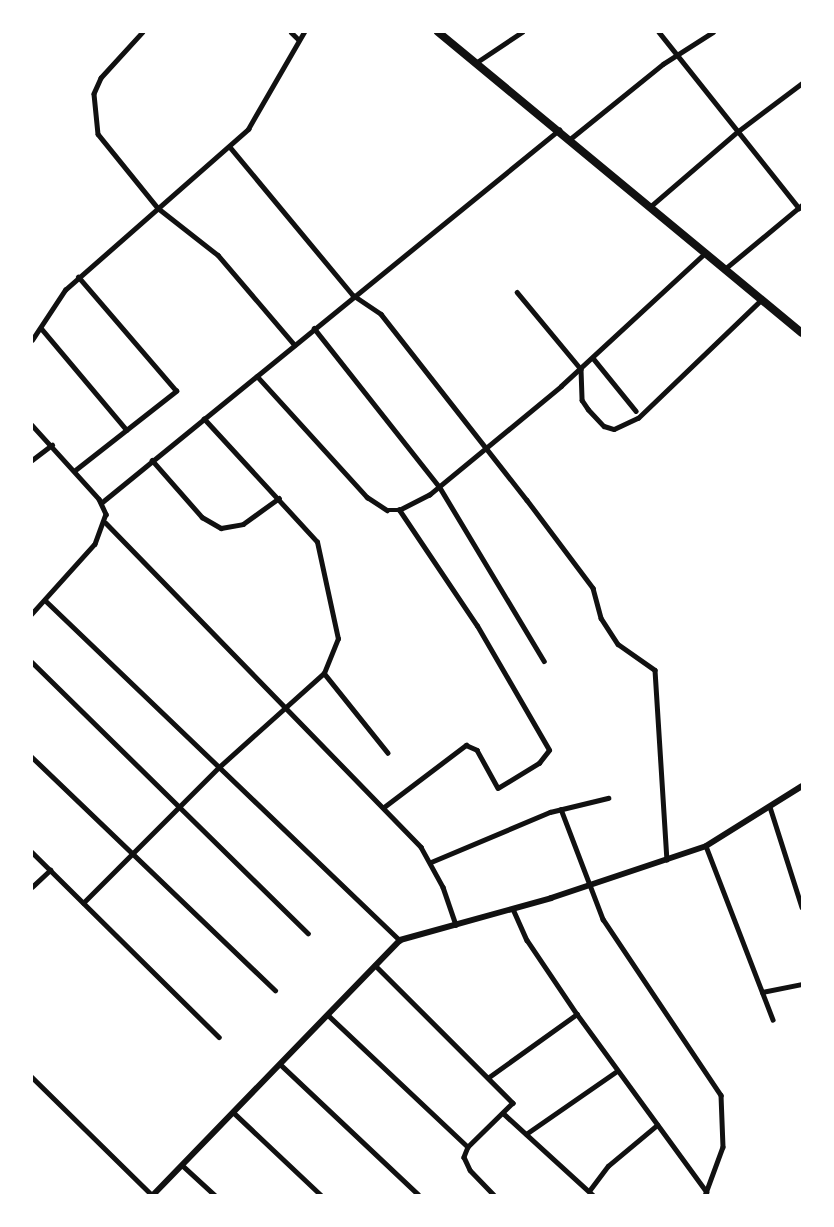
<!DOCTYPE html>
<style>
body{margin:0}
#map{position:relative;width:834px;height:1227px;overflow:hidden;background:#fff;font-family:Literata,serif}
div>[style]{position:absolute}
.minor>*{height:4.5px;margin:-2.25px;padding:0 2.25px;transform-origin:2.25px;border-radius:2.25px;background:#111}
.tertiary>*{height:6px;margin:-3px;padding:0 3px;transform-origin:3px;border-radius:3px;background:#111}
.primary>*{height:8px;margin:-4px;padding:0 4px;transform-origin:4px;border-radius:4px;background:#111}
span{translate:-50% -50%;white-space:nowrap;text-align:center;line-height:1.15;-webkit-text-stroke:7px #fff;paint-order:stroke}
.frame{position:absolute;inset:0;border:33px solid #fff;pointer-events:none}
</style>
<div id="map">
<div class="minor">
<div style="left:143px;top:32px;width:62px;rotate:132.4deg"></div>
<div style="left:101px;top:78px;width:17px;rotate:114deg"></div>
<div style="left:94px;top:94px;width:40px;rotate:84.3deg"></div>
<div style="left:98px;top:134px;width:95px;rotate:51deg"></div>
<div style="left:158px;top:208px;width:76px;rotate:38.1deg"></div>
<div style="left:218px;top:255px;width:118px;rotate:49.5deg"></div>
<div style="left:291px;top:32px;width:10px;rotate:45deg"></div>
<div style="left:659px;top:32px;width:225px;rotate:51.5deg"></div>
<div style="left:477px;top:62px;width:54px;rotate:-33.7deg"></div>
<div style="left:570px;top:139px;width:119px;rotate:-38.9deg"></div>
<div style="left:663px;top:64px;width:59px;rotate:-32.6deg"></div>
<div style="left:230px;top:147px;width:192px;rotate:50.3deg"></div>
<div style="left:353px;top:295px;width:34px;rotate:34deg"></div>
<div style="left:381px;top:314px;width:236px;rotate:51.9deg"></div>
<div style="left:527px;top:500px;width:110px;rotate:53.1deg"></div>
<div style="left:593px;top:588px;width:31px;rotate:75deg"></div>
<div style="left:601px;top:618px;width:31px;rotate:57deg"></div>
<div style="left:618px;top:644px;width:45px;rotate:35.1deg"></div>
<div style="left:655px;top:670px;width:190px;rotate:86.4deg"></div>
<div style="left:651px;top:206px;width:113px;rotate:-40.7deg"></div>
<div style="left:737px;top:132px;width:81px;rotate:-37deg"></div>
<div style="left:726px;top:268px;width:99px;rotate:-39.7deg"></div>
<div style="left:517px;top:292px;width:100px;rotate:50.3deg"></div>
<div style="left:581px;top:369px;width:31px;rotate:88deg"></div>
<div style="left:582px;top:400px;width:11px;rotate:56deg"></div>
<div style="left:588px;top:409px;width:23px;rotate:47deg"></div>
<div style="left:604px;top:426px;width:10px;rotate:17deg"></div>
<div style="left:614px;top:429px;width:26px;rotate:-25deg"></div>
<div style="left:638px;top:418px;width:170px;rotate:-43.8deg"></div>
<div style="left:41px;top:328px;width:133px;rotate:49.9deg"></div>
<div style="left:314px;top:328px;width:201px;rotate:51.7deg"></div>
<div style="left:439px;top:486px;width:204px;rotate:59deg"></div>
<div style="left:32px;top:340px;width:60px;rotate:-56.6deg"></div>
<div style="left:65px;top:290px;width:244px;rotate:-41.3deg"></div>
<div style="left:248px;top:129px;width:112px;rotate:-60deg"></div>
<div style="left:593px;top:358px;width:68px;rotate:50.9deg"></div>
<div style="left:257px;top:376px;width:164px;rotate:47.7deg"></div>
<div style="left:367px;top:497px;width:24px;rotate:33deg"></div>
<div style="left:387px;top:510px;width:12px"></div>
<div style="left:399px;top:510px;width:34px;rotate:-27deg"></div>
<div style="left:429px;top:495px;width:171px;rotate:-39.5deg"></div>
<div style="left:561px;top:386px;width:197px;rotate:-42.7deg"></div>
<div style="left:32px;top:425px;width:100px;rotate:47.8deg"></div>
<div style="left:99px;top:499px;width:17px;rotate:65deg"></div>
<div style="left:106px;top:514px;width:32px;rotate:110deg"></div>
<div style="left:95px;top:544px;width:94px;rotate:132deg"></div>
<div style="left:32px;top:460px;width:25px;rotate:-37deg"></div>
<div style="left:152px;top:460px;width:76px;rotate:48.7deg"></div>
<div style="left:202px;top:517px;width:22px;rotate:30deg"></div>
<div style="left:221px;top:528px;width:22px;rotate:-10deg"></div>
<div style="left:243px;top:524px;width:44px;rotate:-35.8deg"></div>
<div style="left:74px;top:471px;width:130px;rotate:-38.1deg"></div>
<div style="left:176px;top:391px;width:150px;rotate:-130.7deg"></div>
<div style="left:101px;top:503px;width:591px;rotate:-39.16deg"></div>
<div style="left:106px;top:523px;width:452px;rotate:45.8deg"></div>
<div style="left:421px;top:847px;width:46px;rotate:61.2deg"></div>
<div style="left:443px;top:887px;width:40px;rotate:71.1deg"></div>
<div style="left:45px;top:600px;width:492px;rotate:43.8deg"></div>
<div style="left:32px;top:662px;width:387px;rotate:44.5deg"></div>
<div style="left:324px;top:673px;width:102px;rotate:51.3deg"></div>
<div style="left:32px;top:757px;width:337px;rotate:43.8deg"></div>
<div style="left:384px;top:807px;width:103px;rotate:-37.1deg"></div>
<div style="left:466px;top:745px;width:12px;rotate:24deg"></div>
<div style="left:477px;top:750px;width:43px;rotate:61.1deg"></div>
<div style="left:498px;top:788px;width:48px;rotate:-31.4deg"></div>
<div style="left:539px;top:763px;width:16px;rotate:-52deg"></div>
<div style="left:549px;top:750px;width:143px;rotate:-120.1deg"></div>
<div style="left:477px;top:626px;width:140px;rotate:-123.9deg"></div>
<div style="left:770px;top:807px;width:105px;rotate:72.3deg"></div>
<div style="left:561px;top:809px;width:118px;rotate:69.1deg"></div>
<div style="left:603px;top:919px;width:212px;rotate:56.2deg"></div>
<div style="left:721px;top:1095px;width:52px;rotate:87.8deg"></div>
<div style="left:723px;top:1147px;width:52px;rotate:110.2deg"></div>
<div style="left:706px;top:846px;width:186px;rotate:68.9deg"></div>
<div style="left:32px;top:852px;width:263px;rotate:44.7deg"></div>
<div style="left:431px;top:862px;width:129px;rotate:-22.8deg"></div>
<div style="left:550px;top:812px;width:60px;rotate:-13.6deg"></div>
<div style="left:32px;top:887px;width:25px;rotate:-43deg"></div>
<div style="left:83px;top:903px;width:191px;rotate:-45deg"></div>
<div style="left:218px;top:768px;width:142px;rotate:-41.9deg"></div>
<div style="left:324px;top:673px;width:37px;rotate:-68deg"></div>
<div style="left:338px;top:639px;width:99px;rotate:-102.2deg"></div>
<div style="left:317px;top:542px;width:167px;rotate:-132.6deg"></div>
<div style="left:513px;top:909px;width:34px;rotate:66deg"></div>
<div style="left:527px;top:940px;width:89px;rotate:56deg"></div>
<div style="left:577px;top:1014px;width:220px;rotate:53.9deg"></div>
<div style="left:375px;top:965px;width:195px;rotate:45deg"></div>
<div style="left:513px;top:1103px;width:63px;rotate:135.6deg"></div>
<div style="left:468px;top:1147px;width:11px;rotate:112deg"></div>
<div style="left:464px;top:1157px;width:14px;rotate:65deg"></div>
<div style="left:470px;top:1170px;width:36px;rotate:46deg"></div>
<div style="left:762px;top:992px;width:41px;rotate:-11.3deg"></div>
<div style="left:328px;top:1015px;width:192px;rotate:43.3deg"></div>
<div style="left:280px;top:1064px;width:190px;rotate:43.3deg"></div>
<div style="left:32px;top:1077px;width:170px;rotate:44.5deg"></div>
<div style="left:489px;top:1077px;width:108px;rotate:-35.6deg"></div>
<div style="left:233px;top:1112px;width:122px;rotate:43.3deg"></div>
<div style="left:503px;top:1113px;width:123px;rotate:42.4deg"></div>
<div style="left:526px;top:1134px;width:111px;rotate:-34.7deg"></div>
<div style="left:182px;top:1165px;width:46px;rotate:42.4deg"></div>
<div style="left:589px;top:1191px;width:31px;rotate:-53deg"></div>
<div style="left:608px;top:1166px;width:64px;rotate:-39.9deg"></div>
</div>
<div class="tertiary">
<div style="left:152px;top:1196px;width:356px;rotate:-45.9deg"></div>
<div style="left:400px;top:940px;width:157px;rotate:-15.5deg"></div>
<div style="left:551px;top:898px;width:163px;rotate:-18.5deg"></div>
<div style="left:706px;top:846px;width:113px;rotate:-32deg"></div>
</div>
<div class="primary">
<div style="left:438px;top:32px;width:472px;rotate:39.6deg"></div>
</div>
<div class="frame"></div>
</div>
